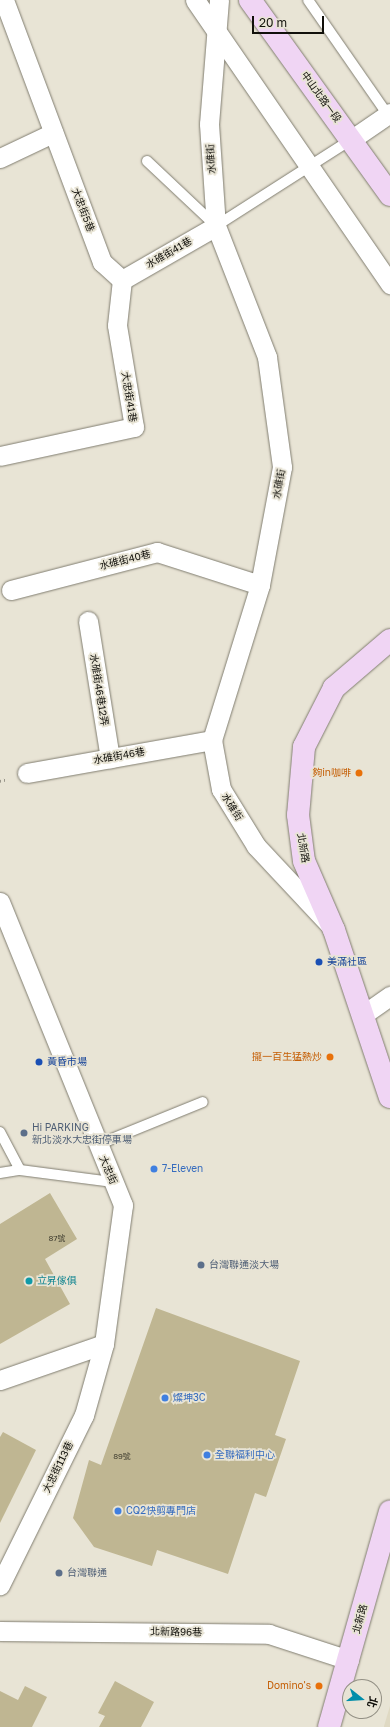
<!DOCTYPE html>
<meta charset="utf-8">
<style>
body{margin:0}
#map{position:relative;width:390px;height:1727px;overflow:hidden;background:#e8e4d5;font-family:"Golos Text","Noto Sans TC",sans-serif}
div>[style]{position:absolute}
.built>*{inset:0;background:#dfd9c3}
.building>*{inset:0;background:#bfb692}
.path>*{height:2.5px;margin-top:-1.25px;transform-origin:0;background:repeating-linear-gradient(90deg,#99968b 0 1px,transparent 0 4px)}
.roads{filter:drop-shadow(0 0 1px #807d70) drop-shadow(0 0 1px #807d70)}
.lane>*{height:10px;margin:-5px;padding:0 5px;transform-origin:5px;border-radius:5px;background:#fff}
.street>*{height:19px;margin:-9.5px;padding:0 9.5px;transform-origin:9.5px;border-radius:9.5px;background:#fff}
.secondary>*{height:22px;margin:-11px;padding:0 11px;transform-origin:11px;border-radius:11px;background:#f0d5f4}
.dots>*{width:11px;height:11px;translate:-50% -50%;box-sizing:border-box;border:2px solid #e8e4d5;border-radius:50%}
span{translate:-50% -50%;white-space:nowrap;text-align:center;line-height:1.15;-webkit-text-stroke:3.5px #e8e4d5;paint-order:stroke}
.number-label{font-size:8px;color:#3c3a2d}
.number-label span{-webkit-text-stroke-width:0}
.street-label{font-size:10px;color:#11100b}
.food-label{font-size:10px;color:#c56008}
.right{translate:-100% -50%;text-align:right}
.transit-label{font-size:10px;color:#164399}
.left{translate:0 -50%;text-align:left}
.service-label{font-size:10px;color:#4e5e75}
.shop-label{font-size:10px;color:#366cbe}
.culture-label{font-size:10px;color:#0d838f}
.north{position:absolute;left:342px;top:1679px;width:40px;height:40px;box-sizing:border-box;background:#e8e4d5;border:1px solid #928f84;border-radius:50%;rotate:107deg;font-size:11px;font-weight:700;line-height:16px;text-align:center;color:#11100b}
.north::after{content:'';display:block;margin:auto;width:14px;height:18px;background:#008eaa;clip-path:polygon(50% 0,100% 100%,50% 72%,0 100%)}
.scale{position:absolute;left:252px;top:16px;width:72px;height:18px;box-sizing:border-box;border:2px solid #11100b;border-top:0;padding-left:5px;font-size:12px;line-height:14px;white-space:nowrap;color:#11100b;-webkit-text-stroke:3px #e8e4d5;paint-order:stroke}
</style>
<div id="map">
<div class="built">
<div style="clip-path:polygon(390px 1706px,390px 1727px,384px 1727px,384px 1726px)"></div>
</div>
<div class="building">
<div style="clip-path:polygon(50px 1193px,77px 1239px,45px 1259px,70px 1304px,0 1344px,0 1224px)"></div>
<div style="clip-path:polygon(156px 1308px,300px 1361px,275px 1435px,286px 1439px,266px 1497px,255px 1493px,228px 1574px,157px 1550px,152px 1566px,94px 1547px,73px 1518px,89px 1460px,101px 1465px)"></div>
<div style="clip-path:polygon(3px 1432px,36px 1450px,0 1523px,0 1437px)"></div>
<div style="clip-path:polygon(115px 1681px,154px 1702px,141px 1727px,99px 1727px,105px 1716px,98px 1713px)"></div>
<div style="clip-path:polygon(25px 1686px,47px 1697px,32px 1727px,0 1727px,0 1691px,18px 1700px)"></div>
</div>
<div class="path">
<div style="left:0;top:781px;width:7px;rotate:-16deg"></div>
</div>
<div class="roads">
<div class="lane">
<div style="left:308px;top:0;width:144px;rotate:55.2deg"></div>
<div style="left:147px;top:161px;width:95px;rotate:43.3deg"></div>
<div style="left:216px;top:226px;width:161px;rotate:-32.6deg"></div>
<div style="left:0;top:1132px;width:43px;rotate:62.2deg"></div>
<div style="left:97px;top:1145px;width:114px;rotate:-22.1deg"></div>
<div style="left:0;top:1173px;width:20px;rotate:-9deg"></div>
<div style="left:20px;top:1170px;width:94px;rotate:7.4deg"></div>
</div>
<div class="street">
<div style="left:4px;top:0;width:280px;rotate:69.5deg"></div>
<div style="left:102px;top:262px;width:27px;rotate:42deg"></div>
<div style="left:195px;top:0;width:345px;rotate:55.5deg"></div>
<div style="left:219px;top:0;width:124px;rotate:94.6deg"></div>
<div style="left:209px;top:124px;width:102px;rotate:86.1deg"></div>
<div style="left:216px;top:226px;width:141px;rotate:68.7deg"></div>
<div style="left:267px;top:357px;width:111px;rotate:82.2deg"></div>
<div style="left:282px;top:467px;width:120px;rotate:100.6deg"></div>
<div style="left:260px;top:585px;width:162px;rotate:107.2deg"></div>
<div style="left:212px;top:740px;width:50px;rotate:79.6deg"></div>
<div style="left:221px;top:789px;width:67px;rotate:58.4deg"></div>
<div style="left:256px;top:846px;width:107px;rotate:46.9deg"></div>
<div style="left:352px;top:139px;width:46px;rotate:-34.4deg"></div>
<div style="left:0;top:158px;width:59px;rotate:-25.3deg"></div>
<div style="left:122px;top:280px;width:108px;rotate:-29.9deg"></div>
<div style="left:0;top:456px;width:137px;rotate:-12.2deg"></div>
<div style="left:134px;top:427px;width:103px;rotate:-99.5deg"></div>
<div style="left:117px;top:325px;width:45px;rotate:-83.7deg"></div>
<div style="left:11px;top:590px;width:151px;rotate:-14.6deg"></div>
<div style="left:157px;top:552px;width:108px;rotate:17.8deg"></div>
<div style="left:88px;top:621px;width:139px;rotate:80.9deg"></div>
<div style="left:27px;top:773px;width:188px;rotate:-10.1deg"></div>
<div style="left:0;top:902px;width:327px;rotate:67.9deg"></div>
<div style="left:123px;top:1205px;width:140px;rotate:97.8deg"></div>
<div style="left:104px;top:1344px;width:74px;rotate:105.7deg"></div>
<div style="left:84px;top:1415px;width:190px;rotate:116.3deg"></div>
<div style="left:364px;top:1014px;width:32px;rotate:-35deg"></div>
<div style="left:0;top:1380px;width:110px;rotate:-19.1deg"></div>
<div style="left:0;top:1631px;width:269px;rotate:0.6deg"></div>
<div style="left:269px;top:1634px;width:84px;rotate:18deg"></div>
</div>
<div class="secondary">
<div style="left:250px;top:0;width:240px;rotate:54.3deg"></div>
<div style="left:390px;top:640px;width:74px;rotate:139.4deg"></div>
<div style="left:334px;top:688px;width:66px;rotate:117deg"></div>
<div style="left:304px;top:747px;width:68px;rotate:95deg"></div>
<div style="left:298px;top:815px;width:46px;rotate:82.6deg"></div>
<div style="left:304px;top:861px;width:75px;rotate:66.5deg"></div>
<div style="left:334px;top:930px;width:176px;rotate:71.5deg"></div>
<div style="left:329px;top:1727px;width:224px;rotate:-74.2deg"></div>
</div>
</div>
<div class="dots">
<div style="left:359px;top:773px;background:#e8710a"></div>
<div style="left:319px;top:962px;background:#1a4fb4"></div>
<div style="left:330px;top:1057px;background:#e8710a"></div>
<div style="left:39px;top:1062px;background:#1a4fb4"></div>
<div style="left:24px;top:1133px;background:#5c6f8a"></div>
<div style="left:154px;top:1169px;background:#3f7fe0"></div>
<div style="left:201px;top:1265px;background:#5c6f8a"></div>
<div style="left:29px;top:1281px;background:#0f9aa8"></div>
<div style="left:165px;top:1398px;background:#3f7fe0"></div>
<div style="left:207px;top:1455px;background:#3f7fe0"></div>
<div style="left:118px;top:1511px;background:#3f7fe0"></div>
<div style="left:59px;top:1573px;background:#5c6f8a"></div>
<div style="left:319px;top:1686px;background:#e8710a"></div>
</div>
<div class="number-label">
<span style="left:57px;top:1239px">87號</span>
<span style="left:122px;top:1457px">89號</span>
</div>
<div class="street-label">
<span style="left:321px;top:97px;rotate:54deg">中山北路一段</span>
<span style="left:211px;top:159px;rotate:-94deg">水碓街</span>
<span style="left:83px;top:210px;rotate:69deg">大忠街5巷</span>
<span style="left:169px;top:253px;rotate:-30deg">水碓街41巷</span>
<span style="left:129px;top:397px;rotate:81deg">大忠街41巷</span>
<span style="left:279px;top:484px;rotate:-80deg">水碓街</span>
<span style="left:125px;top:560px;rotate:-14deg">水碓街40巷</span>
<span style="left:99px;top:690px;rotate:81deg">水碓街46巷12弄</span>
<span style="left:119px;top:756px;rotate:-10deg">水碓街46巷</span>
<span style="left:232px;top:807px;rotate:58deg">水碓街</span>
<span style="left:303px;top:848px;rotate:80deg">北新路</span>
<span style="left:108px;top:1170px;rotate:67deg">大忠街</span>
<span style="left:58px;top:1467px;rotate:-64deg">大忠街113巷</span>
<span style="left:360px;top:1619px;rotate:-75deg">北新路</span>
<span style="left:176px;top:1632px;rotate:1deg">北新路96巷</span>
</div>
<div class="food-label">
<span class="right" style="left:351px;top:773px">夠in咖啡</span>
<span class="right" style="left:322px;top:1057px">攏一百生猛熱炒</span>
<span class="right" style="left:311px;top:1686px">Domino's</span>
</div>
<div class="transit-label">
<span class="left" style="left:327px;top:962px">美滿社區</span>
<span class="left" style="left:47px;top:1062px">黃昏市場</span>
</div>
<div class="service-label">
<span class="left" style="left:32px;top:1133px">Hi PARKING<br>新北淡水大忠街停車場</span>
<span class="left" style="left:209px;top:1265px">台灣聯通淡大場</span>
<span class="left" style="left:67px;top:1573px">台灣聯通</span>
</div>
<div class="shop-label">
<span class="left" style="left:162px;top:1169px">7-Eleven</span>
<span class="left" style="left:173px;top:1398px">燦坤3C</span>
<span class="left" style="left:215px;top:1455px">全聯福利中心</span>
<span class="left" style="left:126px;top:1511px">CQ2快剪專門店</span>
</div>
<div class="culture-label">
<span class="left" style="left:37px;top:1281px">立昇傢俱</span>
</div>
<div class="north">北</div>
<div class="scale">20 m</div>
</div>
